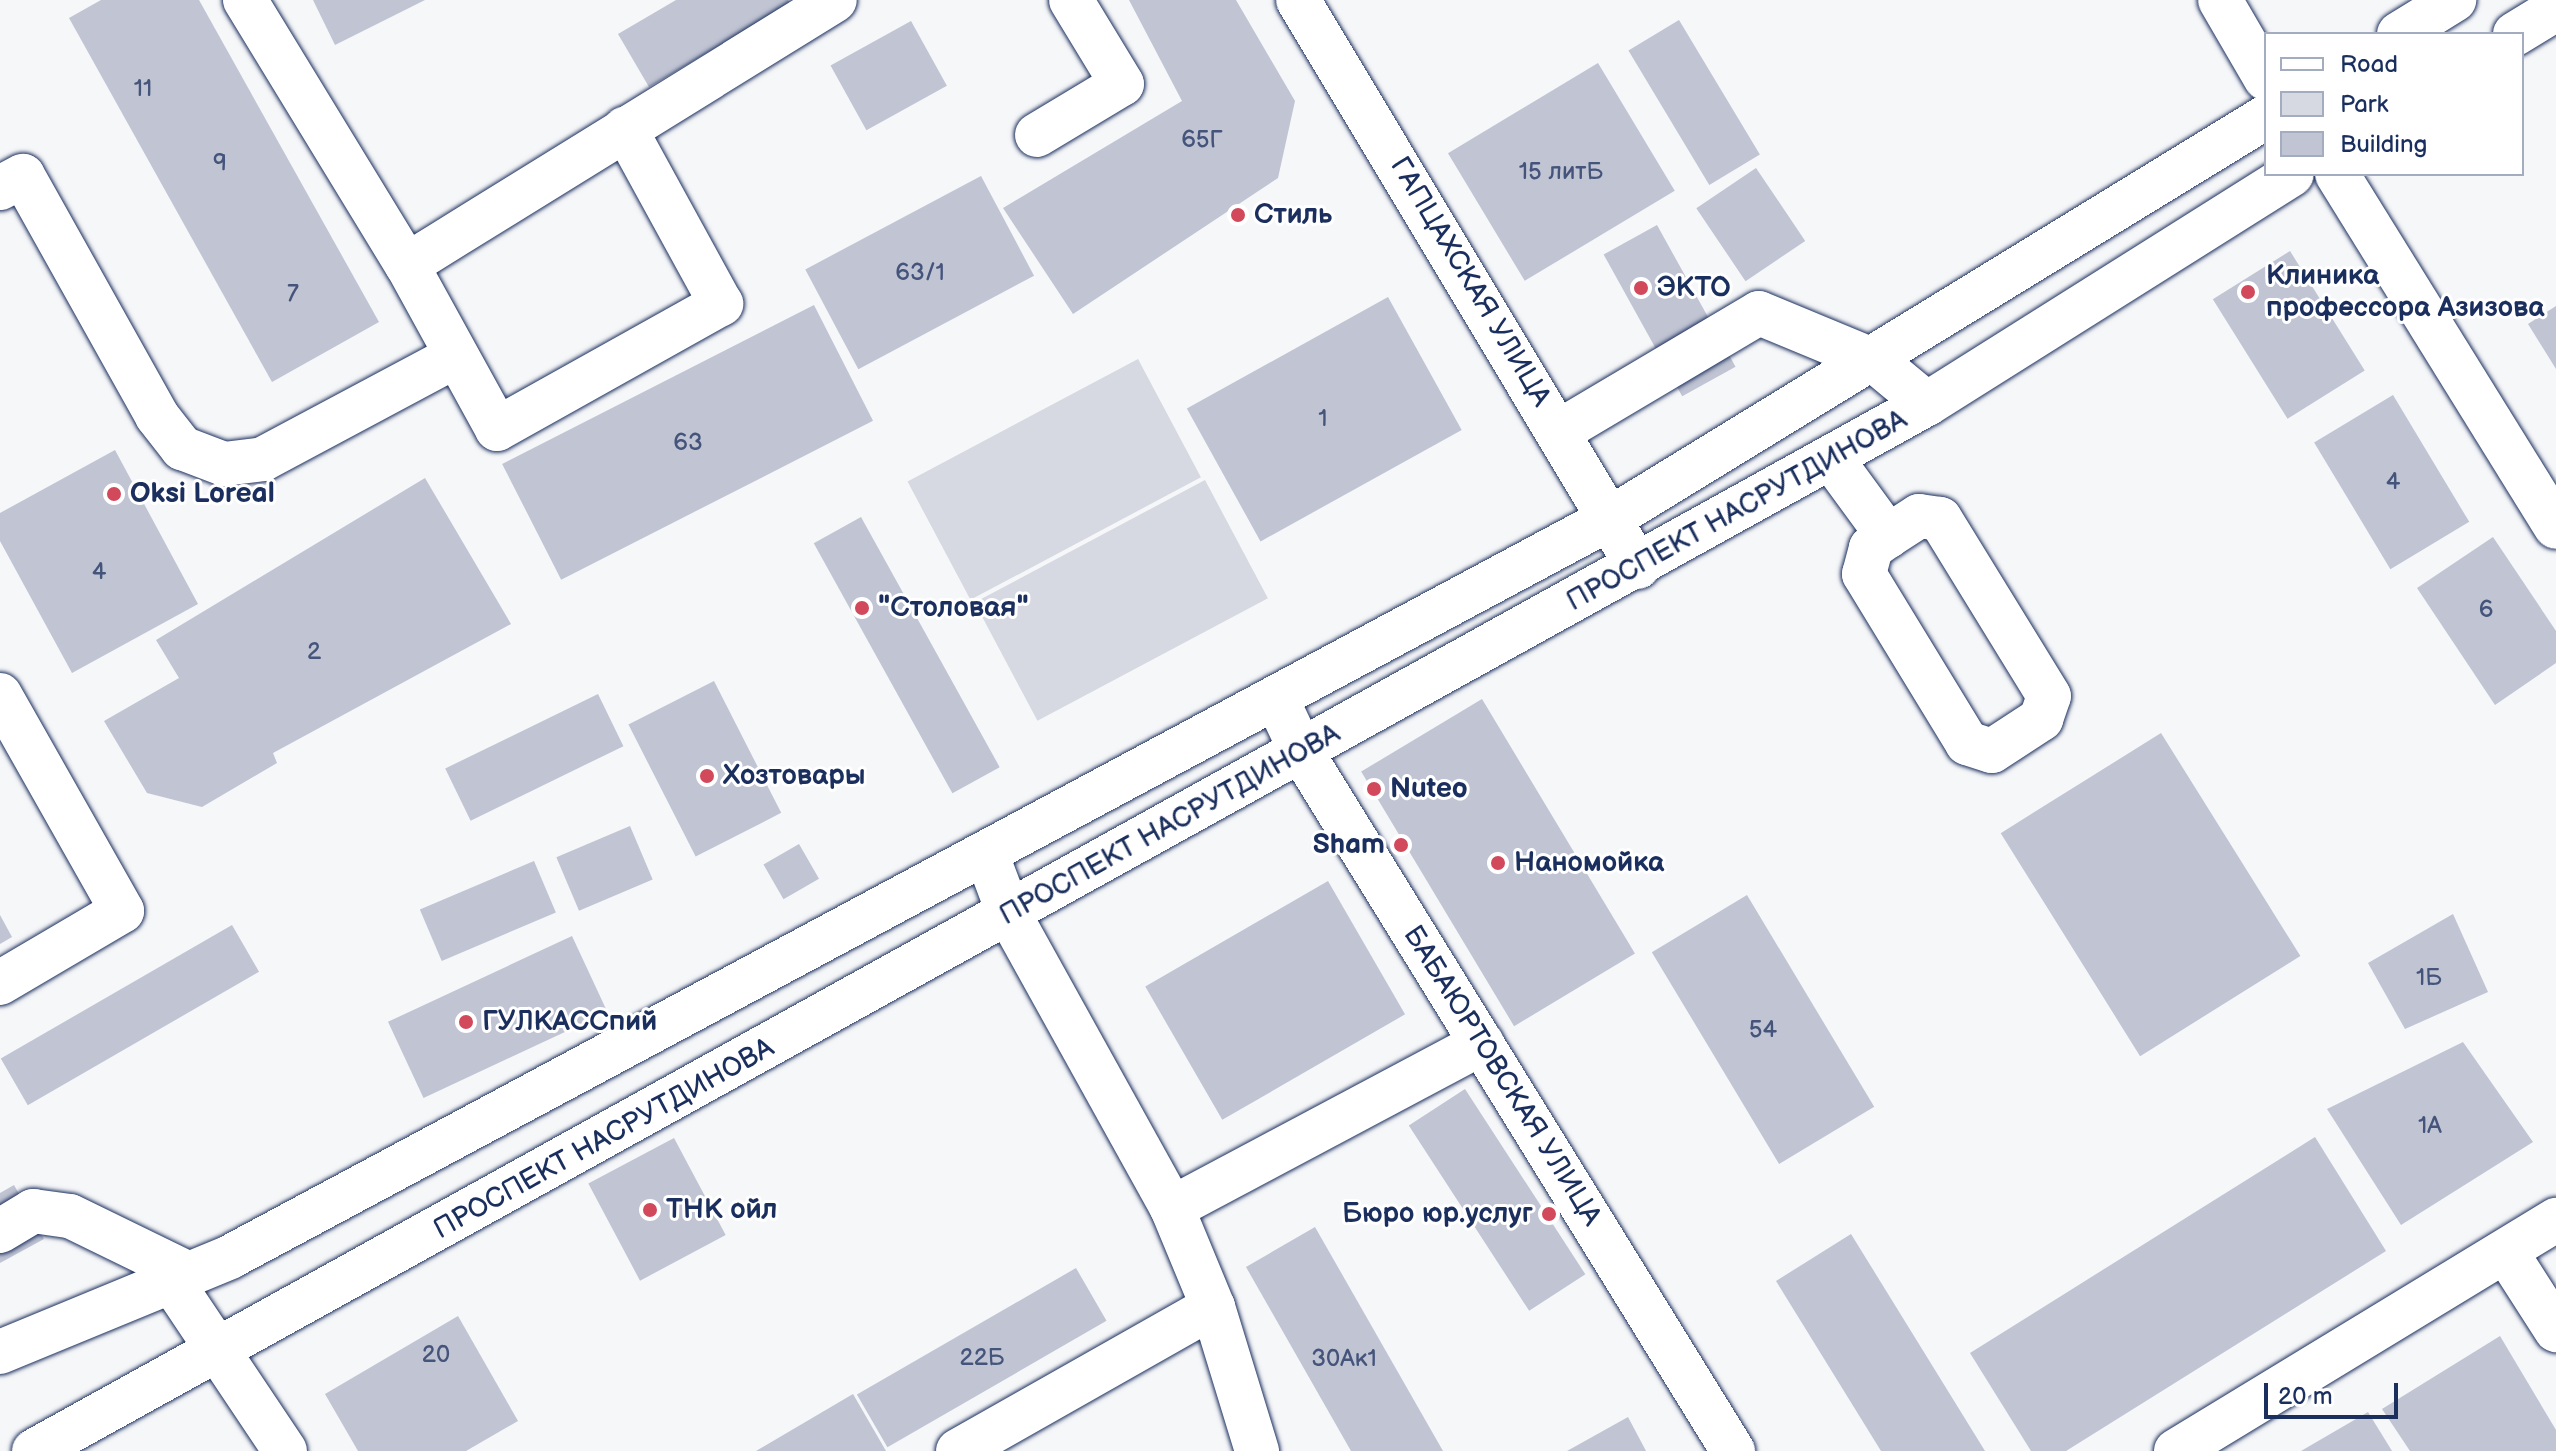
<!DOCTYPE html>
<meta charset="utf-8">
<style>
body{margin:0}
#map{position:relative;width:2556px;height:1451px;overflow:hidden;background:#f6f7f9;font-family:"Balsamiq Sans",sans-serif}
div>[style]{position:absolute}
.green>*{inset:0;background:#d6d9e2;transform-origin:0 0}
.building>*{inset:0;background:#c0c4d3;transform-origin:0 0}
.roads{filter:drop-shadow(0 0 2px #1b2f5e) drop-shadow(0 0 2px #1b2f5e)}
.minor>*{height:44px;margin:-22px;padding:0 22px;transform-origin:22px;border-radius:22px;background:#fff}
.major>*{height:44px;margin:-22px;padding:0 22px;transform-origin:22px;border-radius:22px;background:#fff}
.dots>*{width:22px;height:22px;translate:-50% -50%;box-sizing:border-box;border:4px solid #fff;border-radius:50%}
span{translate:-50% -50%;white-space:nowrap;text-align:center;line-height:1.15;-webkit-text-stroke:6px #fff;paint-order:stroke}
.number-label{font-size:24px;color:#44547b}
.number-label span{-webkit-text-stroke-width:0}
.poi-label{font-size:28px;color:#1b2f5e;font-weight:700}
.left{translate:0 -50%;text-align:left}
.right{translate:-100% -50%;text-align:right}
.street-label{font-size:28px;color:#1b2f5e}
.legend{position:absolute;left:2264px;top:32px;width:260px;height:144px;box-sizing:border-box;background:#fff;border:2px solid #a4acbf;margin:0;padding:10px 14px;list-style:none;font-size:24px;color:#1b2f5e}
.legend li{display:flex;align-items:center;gap:16px;height:40px}
.legend b{width:40px;border:2px solid #a4acbf}
.scale{position:absolute;left:2264px;top:1383px;width:134px;height:36px;box-sizing:border-box;border:4px solid #1b2f5e;border-top:0;padding-left:10px;font-size:24px;line-height:28px;white-space:nowrap;color:#1b2f5e;-webkit-text-stroke:6px #fff;paint-order:stroke}
</style>
<div id="map">
<div class="green">
<div style="left:1138px;top:359px;width:134px;height:261px;rotate:62deg"></div>
<div style="left:1205px;top:480px;width:134px;height:261px;rotate:62deg"></div>
</div>
<div class="building">
<div style="clip-path:polygon(101px 0,199px 0,379px 322px,272px 382px,69px 18px)"></div>
<div style="clip-path:polygon(313px 0,425px 0,335px 45px)"></div>
<div style="clip-path:polygon(676px 0,788px 0,790px 4px,649px 87px,618px 34px)"></div>
<div style="clip-path:polygon(1129px 0,1236px 0,1295px 101px,1278px 178px,1073px 314px,1003px 208px,1182px 101px)"></div>
<div style="left:1679px;top:20px;width:157px;height:59px;rotate:59deg"></div>
<div style="left:911px;top:21px;width:74px;height:92px;rotate:61deg"></div>
<div style="left:1598px;top:63px;width:149px;height:175px;rotate:59deg"></div>
<div style="left:1756px;top:168px;width:88px;height:72px;rotate:56deg"></div>
<div style="left:981px;top:176px;width:113px;height:199px;rotate:62deg"></div>
<div style="left:1657px;top:225px;width:162px;height:61px;rotate:61deg"></div>
<div style="left:2290px;top:251px;width:141px;height:91px;rotate:58deg"></div>
<div style="left:1388px;top:297px;width:152px;height:230px;rotate:61deg"></div>
<div style="left:814px;top:305px;width:130px;height:350px;rotate:63deg"></div>
<div style="clip-path:polygon(2556px 306px,2556px 369px,2528px 324px)"></div>
<div style="left:2393px;top:395px;width:148px;height:92px;rotate:59deg"></div>
<div style="clip-path:polygon(115px 450px,198px 604px,72px 673px,0 541px,0 513px)"></div>
<div style="clip-path:polygon(425px 478px,511px 624px,273px 753px,277px 763px,202px 807px,147px 793px,104px 721px,179px 678px,156px 640px)"></div>
<div style="left:861px;top:517px;width:286px;height:54px;rotate:61deg"></div>
<div style="clip-path:polygon(2493px 537px,2556px 631px,2556px 663px,2495px 705px,2417px 588px)"></div>
<div style="left:714px;top:681px;width:148px;height:96px;rotate:63deg"></div>
<div style="left:598px;top:694px;width:58px;height:170px;rotate:64deg"></div>
<div style="left:1482px;top:699px;width:297px;height:141px;rotate:59deg"></div>
<div style="left:2161px;top:733px;width:263px;height:189px;rotate:58deg"></div>
<div style="left:630px;top:826px;width:58px;height:80px;rotate:67deg"></div>
<div style="left:799px;top:844px;width:40px;height:41px;rotate:60deg"></div>
<div style="left:534px;top:861px;width:56px;height:124px;rotate:67deg"></div>
<div style="left:1328px;top:881px;width:154px;height:211px;rotate:60deg"></div>
<div style="left:1747px;top:895px;width:247px;height:111px;rotate:59deg"></div>
<div style="clip-path:polygon(2453px 914px,2488px 992px,2405px 1029px,2368px 963px)"></div>
<div style="clip-path:polygon(0 915px,12px 937px,0 944px)"></div>
<div style="left:232px;top:925px;width:54px;height:267px;rotate:60deg"></div>
<div style="left:572px;top:936px;width:84px;height:203px;rotate:65deg"></div>
<div style="clip-path:polygon(2463px 1042px,2533px 1142px,2401px 1225px,2327px 1109px)"></div>
<div style="left:1465px;top:1089px;width:221px;height:67px;rotate:57deg"></div>
<div style="clip-path:polygon(2315px 1137px,2386px 1251px,2066px 1451px,2031px 1451px,1970px 1353px)"></div>
<div style="left:674px;top:1138px;width:110px;height:97px;rotate:62deg"></div>
<div style="clip-path:polygon(14px 1185px,44px 1239px,0 1263px,0 1193px)"></div>
<div style="clip-path:polygon(1315px 1227px,1443px 1451px,1351px 1451px,1246px 1267px)"></div>
<div style="clip-path:polygon(1851px 1234px,1985px 1451px,1881px 1451px,1776px 1281px)"></div>
<div style="left:1076px;top:1268px;width:61px;height:253px;rotate:60deg"></div>
<div style="clip-path:polygon(458px 1316px,518px 1421px,466px 1451px,358px 1451px,325px 1394px)"></div>
<div style="clip-path:polygon(2500px 1336px,2556px 1430px,2556px 1451px,2410px 1451px,2382px 1409px)"></div>
<div style="clip-path:polygon(853px 1394px,886px 1451px,756px 1451px)"></div>
<div style="clip-path:polygon(2368px 1412px,2392px 1451px,2301px 1451px)"></div>
<div style="clip-path:polygon(1628px 1417px,1646px 1451px,1567px 1451px)"></div>
</div>
<div class="roads">
<div class="minor">
<div style="left:245px;top:0;width:311px;rotate:58.6deg"></div>
<div style="left:407px;top:265px;width:503px;rotate:-31.76deg"></div>
<div style="left:1298px;top:0;width:661px;rotate:59.05deg"></div>
<div style="left:2220px;top:0;width:91px;rotate:59.8deg"></div>
<div style="left:1037px;top:135px;width:99px;rotate:-31deg"></div>
<div style="left:1122px;top:84px;width:98px;rotate:-121.3deg"></div>
<div style="left:2337px;top:174px;width:415px;rotate:58.2deg"></div>
<div style="left:0;top:188px;width:26px;rotate:-28deg"></div>
<div style="left:23px;top:176px;width:275px;rotate:60.8deg"></div>
<div style="left:157px;top:416px;width:41px;rotate:52deg"></div>
<div style="left:182px;top:448px;width:45px;rotate:20.9deg"></div>
<div style="left:224px;top:464px;width:39px;rotate:-7deg"></div>
<div style="left:263px;top:459px;width:219px;rotate:-28.1deg"></div>
<div style="left:407px;top:265px;width:187px;rotate:61.2deg"></div>
<div style="left:497px;top:429px;width:257px;rotate:-29.2deg"></div>
<div style="left:721px;top:304px;width:200px;rotate:-118.7deg"></div>
<div style="left:1560px;top:431px;width:231px;rotate:-30.7deg"></div>
<div style="left:1759px;top:313px;width:126px;rotate:22.5deg"></div>
<div style="left:1875px;top:361px;width:67px;rotate:39.6deg"></div>
<div style="left:1831px;top:458px;width:97px;rotate:53.8deg"></div>
<div style="left:1888px;top:536px;width:21px;rotate:145deg"></div>
<div style="left:1871px;top:548px;width:27px;rotate:105deg"></div>
<div style="left:1864px;top:574px;width:198px;rotate:58.6deg"></div>
<div style="left:1967px;top:743px;width:26px;rotate:18deg"></div>
<div style="left:1992px;top:751px;width:59px;rotate:-33.1deg"></div>
<div style="left:2041px;top:719px;width:24px;rotate:-71deg"></div>
<div style="left:2049px;top:696px;width:208px;rotate:-121.6deg"></div>
<div style="left:1940px;top:519px;width:21px;rotate:-172deg"></div>
<div style="left:1919px;top:516px;width:37px;rotate:147deg"></div>
<div style="left:0;top:695px;width:248px;rotate:60.5deg"></div>
<div style="left:122px;top:911px;width:142px;rotate:149.5deg"></div>
<div style="left:1276px;top:698px;width:59px;rotate:64.7deg"></div>
<div style="left:1301px;top:751px;width:823px;rotate:58.32deg"></div>
<div style="left:986px;top:853px;width:65px;rotate:69.3deg"></div>
<div style="left:1009px;top:914px;width:336px;rotate:61deg"></div>
<div style="left:1172px;top:1208px;width:107px;rotate:67.5deg"></div>
<div style="left:1213px;top:1307px;width:151px;rotate:73deg"></div>
<div style="left:1172px;top:1208px;width:351px;rotate:-28deg"></div>
<div style="left:0;top:1231px;width:39px;rotate:-31deg"></div>
<div style="left:33px;top:1211px;width:37px;rotate:8deg"></div>
<div style="left:70px;top:1216px;width:130px;rotate:26deg"></div>
<div style="left:2506px;top:1252px;width:93px;rotate:57.3deg"></div>
<div style="left:172px;top:1282px;width:203px;rotate:56.2deg"></div>
<div style="left:958px;top:1451px;width:293px;rotate:-29.5deg"></div>
<div style="left:2176px;top:1451px;width:445px;rotate:-31.3deg"></div>
</div>
<div class="major">
<div style="left:2399px;top:34px;width:65px;rotate:-31.7deg"></div>
<div style="left:2515px;top:34px;width:48px;rotate:-31.4deg"></div>
<div style="left:0;top:1352px;width:249px;rotate:-22.4deg"></div>
<div style="left:230px;top:1257px;width:1566px;rotate:-28.15deg"></div>
<div style="left:1611px;top:518px;width:768px;rotate:-31.48deg"></div>
<div style="left:34px;top:1451px;width:2163px;rotate:-28.95deg"></div>
<div style="left:1927px;top:404px;width:431px;rotate:-32.2deg"></div>
</div>
</div>
<div class="dots">
<div style="left:1238px;top:215px;background:#d1495b"></div>
<div style="left:1641px;top:288px;background:#d1495b"></div>
<div style="left:2248px;top:292px;background:#d1495b"></div>
<div style="left:114px;top:494px;background:#d1495b"></div>
<div style="left:862px;top:608px;background:#d1495b"></div>
<div style="left:707px;top:776px;background:#d1495b"></div>
<div style="left:1374px;top:789px;background:#d1495b"></div>
<div style="left:1401px;top:845px;background:#d1495b"></div>
<div style="left:1498px;top:863px;background:#d1495b"></div>
<div style="left:466px;top:1022px;background:#d1495b"></div>
<div style="left:650px;top:1210px;background:#d1495b"></div>
<div style="left:1549px;top:1214px;background:#d1495b"></div>
</div>
<div class="number-label">
<span style="left:143px;top:89px">11</span>
<span style="left:1202px;top:140px">65Г</span>
<span style="left:220px;top:163px">9</span>
<span style="left:1561px;top:172px">15 литБ</span>
<span style="left:920px;top:273px">63/1</span>
<span style="left:293px;top:294px">7</span>
<span style="left:1323px;top:419px">1</span>
<span style="left:688px;top:443px">63</span>
<span style="left:2393px;top:482px">4</span>
<span style="left:99px;top:572px">4</span>
<span style="left:2486px;top:610px">6</span>
<span style="left:314px;top:652px">2</span>
<span style="left:2429px;top:978px">1Б</span>
<span style="left:1763px;top:1030px">54</span>
<span style="left:2430px;top:1126px">1А</span>
<span style="left:436px;top:1355px">20</span>
<span style="left:982px;top:1358px">22Б</span>
<span style="left:1344px;top:1359px">30Ак1</span>
</div>
<div class="poi-label">
<span class="left" style="left:1254px;top:215px">Стиль</span>
<span class="left" style="left:2266px;top:292px">Клиника<br>профессора Азизова</span>
<span class="left" style="left:1657px;top:288px">ЭКТО</span>
<span class="left" style="left:130px;top:494px">Oksi Loreal</span>
<span class="left" style="left:878px;top:608px">"Столовая"</span>
<span class="left" style="left:723px;top:776px">Хозтовары</span>
<span class="left" style="left:1390px;top:789px">Nuteo</span>
<span class="right" style="left:1385px;top:845px">Sham</span>
<span class="left" style="left:1514px;top:863px">Наномойка</span>
<span class="left" style="left:482px;top:1022px">ГУЛКАССпий</span>
<span class="left" style="left:666px;top:1210px">ТНК ойл</span>
<span class="right" style="left:1533px;top:1214px">Бюро юр.услуг</span>
</div>
<div class="street-label">
<span style="left:1470px;top:282px;rotate:59deg">ГАПЦАХСКАЯ УЛИЦА</span>
<span style="left:1737px;top:511px;rotate:-29deg">ПРОСПЕКТ НАСРУТДИНОВА</span>
<span style="left:1170px;top:825px;rotate:-29deg">ПРОСПЕКТ НАСРУТДИНОВА</span>
<span style="left:1502px;top:1076px;rotate:58deg">БАБАЮРТОВСКАЯ УЛИЦА</span>
<span style="left:604px;top:1139px;rotate:-29deg">ПРОСПЕКТ НАСРУТДИНОВА</span>
</div>
<ul class="legend">
<li><b style="height:10px;background:#fff"></b>Road</li>
<li><b style="height:22px;background:#d6d9e2"></b>Park</li>
<li><b style="height:22px;background:#c0c4d3"></b>Building</li>
</ul>
<div class="scale">20 m</div>
</div>
